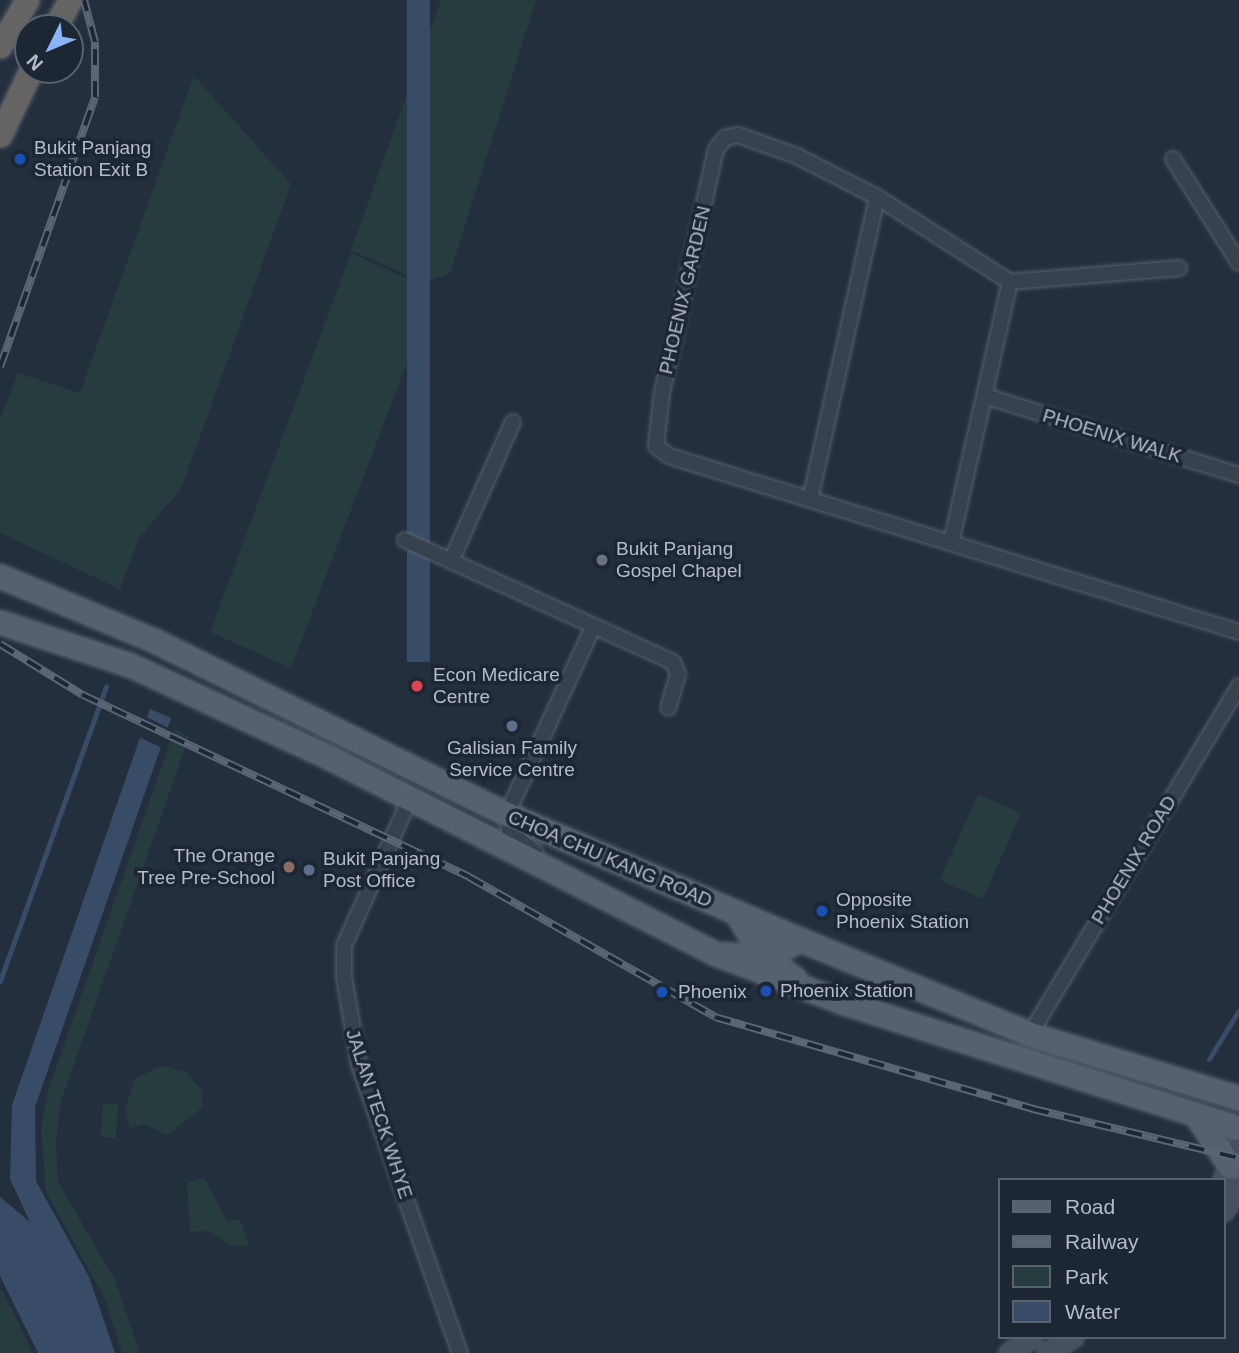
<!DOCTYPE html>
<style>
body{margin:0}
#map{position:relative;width:1239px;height:1353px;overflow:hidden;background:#242f3e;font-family:Helvetica,sans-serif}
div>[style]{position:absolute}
.green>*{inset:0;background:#263c3f;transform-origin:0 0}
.water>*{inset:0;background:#394c67;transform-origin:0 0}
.pier>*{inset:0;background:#242f3e}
.stream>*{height:5px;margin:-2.5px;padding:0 2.5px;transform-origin:2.5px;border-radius:2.5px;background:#394c67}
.roads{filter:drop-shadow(0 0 2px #565f6c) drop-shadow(0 0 2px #565f6c)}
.minor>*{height:14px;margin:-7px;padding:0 7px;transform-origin:7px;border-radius:7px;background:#38414e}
.secondary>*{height:19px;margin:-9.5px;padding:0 9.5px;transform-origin:9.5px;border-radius:9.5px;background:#465061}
.primary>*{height:23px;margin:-11.5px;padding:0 11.5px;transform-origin:11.5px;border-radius:11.5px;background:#56606e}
.trunk>*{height:23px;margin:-11.5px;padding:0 11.5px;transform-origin:11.5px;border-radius:11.5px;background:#656462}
.rail>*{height:8px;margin-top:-4px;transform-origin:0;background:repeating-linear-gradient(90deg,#1d2633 0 16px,#5a6575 0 32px);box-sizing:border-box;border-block:2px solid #5a6575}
.dots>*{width:19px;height:19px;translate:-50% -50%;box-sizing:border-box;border:4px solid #1d2633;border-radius:50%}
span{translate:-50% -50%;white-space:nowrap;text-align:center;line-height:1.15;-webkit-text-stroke:7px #1d2633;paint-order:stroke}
.poi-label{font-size:19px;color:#b4bcc9}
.left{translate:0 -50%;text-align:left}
.right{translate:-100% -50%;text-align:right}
.street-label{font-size:19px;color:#b4bcc9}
.legend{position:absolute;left:998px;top:1178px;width:228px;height:161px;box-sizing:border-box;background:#1d2633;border:2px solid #59626f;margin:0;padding:9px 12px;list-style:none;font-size:21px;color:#b4bcc9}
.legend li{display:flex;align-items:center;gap:14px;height:35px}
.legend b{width:35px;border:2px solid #59626f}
.north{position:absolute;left:14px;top:14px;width:70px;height:70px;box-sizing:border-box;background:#1d2633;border:2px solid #59626f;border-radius:50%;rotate:227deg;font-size:19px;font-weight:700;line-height:28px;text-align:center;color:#b4bcc9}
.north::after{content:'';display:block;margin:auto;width:24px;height:32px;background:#8ab4f8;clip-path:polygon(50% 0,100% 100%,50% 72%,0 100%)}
</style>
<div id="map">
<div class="green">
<div style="clip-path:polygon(441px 0,536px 0,450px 273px,424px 283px,351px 250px)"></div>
<div style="clip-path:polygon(194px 76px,291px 184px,181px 489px,139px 538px,120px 589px,0 533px,0 420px,18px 373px,80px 393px)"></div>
<div style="clip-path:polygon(351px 253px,423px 286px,420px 328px,291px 668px,210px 632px)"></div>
<div style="clip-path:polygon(175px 729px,189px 737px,60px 1104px,56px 1142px,58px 1182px,115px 1280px,140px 1353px,122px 1353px,105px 1299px,46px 1192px,41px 1127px,49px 1088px)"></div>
<div style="left:978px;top:794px;width:47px;height:94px;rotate:24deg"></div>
<div style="clip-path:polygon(163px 1066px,186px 1072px,203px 1091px,202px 1108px,167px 1135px,144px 1124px,130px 1128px,125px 1110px,135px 1078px)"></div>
<div style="left:103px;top:1103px;width:15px;height:34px;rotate:4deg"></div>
<div style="clip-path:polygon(204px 1178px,227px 1221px,240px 1219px,249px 1246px,231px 1245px,208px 1231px,190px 1232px,187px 1183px)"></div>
<div style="clip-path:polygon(0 1287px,16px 1317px,32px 1353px,0 1353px)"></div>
</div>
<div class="water">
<div style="left:407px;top:0;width:23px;height:662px"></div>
<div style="clip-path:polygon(150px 709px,171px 718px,35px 1107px,36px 1181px,89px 1277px,115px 1353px,38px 1353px,0 1276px,0 1197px,30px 1222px,10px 1179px,12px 1105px)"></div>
</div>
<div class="pier">
<div style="clip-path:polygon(144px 716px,171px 729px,164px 749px,137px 736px)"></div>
</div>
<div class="stream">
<div style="left:0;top:981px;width:313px;rotate:-70.2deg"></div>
<div style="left:1209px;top:1059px;width:57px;rotate:-58.5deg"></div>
</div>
<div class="roads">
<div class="minor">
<div style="left:1173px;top:159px;width:123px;rotate:57.6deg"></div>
<div style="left:1179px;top:268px;width:170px;rotate:175.3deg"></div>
<div style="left:1010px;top:282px;width:158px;rotate:-147.4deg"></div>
<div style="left:877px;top:197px;width:90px;rotate:-152.9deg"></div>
<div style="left:797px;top:156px;width:63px;rotate:-160.4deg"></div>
<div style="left:738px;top:135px;width:13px;rotate:167deg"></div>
<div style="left:725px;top:138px;width:14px;rotate:129deg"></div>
<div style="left:716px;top:149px;width:250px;rotate:102.5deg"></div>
<div style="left:662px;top:393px;width:53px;rotate:96.5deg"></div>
<div style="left:656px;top:446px;width:16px;rotate:38deg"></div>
<div style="left:669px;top:456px;width:597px;rotate:17.16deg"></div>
<div style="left:985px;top:396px;width:266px;rotate:17.3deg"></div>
<div style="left:810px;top:500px;width:310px;rotate:-77.5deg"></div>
<div style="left:405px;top:540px;width:294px;rotate:24.5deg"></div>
<div style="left:673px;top:662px;width:13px;rotate:67deg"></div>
<div style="left:678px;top:674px;width:35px;rotate:106deg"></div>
<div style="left:951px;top:543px;width:268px;rotate:-77.3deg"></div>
<div style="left:451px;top:561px;width:152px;rotate:-66deg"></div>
<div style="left:411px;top:796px;width:164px;rotate:114.1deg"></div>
<div style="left:344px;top:946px;width:31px;rotate:90deg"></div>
<div style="left:344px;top:977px;width:89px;rotate:80.3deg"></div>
<div style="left:359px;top:1065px;width:305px;rotate:70.7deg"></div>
<div style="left:535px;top:852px;width:33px;rotate:-142deg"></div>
<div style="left:509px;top:832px;width:18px;rotate:-96deg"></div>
<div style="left:507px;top:814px;width:206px;rotate:-65.3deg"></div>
<div style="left:1030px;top:1034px;width:406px;rotate:-59deg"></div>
</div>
<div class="secondary">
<div style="left:1223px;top:1180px;width:38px;rotate:-65deg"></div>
<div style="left:1223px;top:1211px;width:29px;rotate:-56deg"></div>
<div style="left:1009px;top:1353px;width:28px;rotate:-35deg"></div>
<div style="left:1047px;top:1353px;width:31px;rotate:-32deg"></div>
</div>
<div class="primary">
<div style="left:0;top:576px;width:166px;rotate:22.7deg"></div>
<div style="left:153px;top:640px;width:394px;rotate:26.2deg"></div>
<div style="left:507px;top:814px;width:320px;rotate:23.2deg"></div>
<div style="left:801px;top:940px;width:248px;rotate:22.3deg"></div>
<div style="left:1030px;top:1034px;width:219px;rotate:17deg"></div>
<div style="left:0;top:622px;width:137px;rotate:18.3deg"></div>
<div style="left:130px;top:665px;width:221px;rotate:24.9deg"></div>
<div style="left:330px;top:758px;width:431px;rotate:26.9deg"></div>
<div style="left:714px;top:953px;width:140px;rotate:20.9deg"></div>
<div style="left:845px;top:1003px;width:413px;rotate:17.6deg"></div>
<div style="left:724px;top:954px;width:24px;rotate:5deg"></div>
<div style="left:748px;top:956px;width:14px;rotate:-54deg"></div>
<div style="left:756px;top:945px;width:36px;rotate:-122deg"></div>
<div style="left:795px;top:979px;width:20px;rotate:-143deg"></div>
<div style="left:779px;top:967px;width:16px;rotate:-108deg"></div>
<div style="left:774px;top:952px;width:30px;rotate:-24deg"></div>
<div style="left:1195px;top:1114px;width:63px;rotate:56.1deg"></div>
</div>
<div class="trunk">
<div style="left:54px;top:28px;width:32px;rotate:-60deg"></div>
<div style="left:0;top:46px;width:53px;rotate:-59.6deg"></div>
<div style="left:0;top:135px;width:72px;rotate:-64.5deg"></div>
</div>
</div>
<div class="rail">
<div style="left:0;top:367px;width:286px;rotate:-70.6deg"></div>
<div style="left:95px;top:97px;width:55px;rotate:-90deg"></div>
<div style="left:95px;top:42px;width:43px;rotate:-104.7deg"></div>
<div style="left:0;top:644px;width:97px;rotate:31.6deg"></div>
<div style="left:83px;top:695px;width:427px;rotate:25.2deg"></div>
<div style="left:469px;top:877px;width:283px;rotate:29.6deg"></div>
<div style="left:715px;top:1017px;width:331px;rotate:16.1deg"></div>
<div style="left:1033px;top:1109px;width:212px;rotate:13.4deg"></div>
</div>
<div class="dots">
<div style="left:20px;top:159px;background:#1a4fb4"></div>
<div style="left:602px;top:560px;background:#6b7280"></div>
<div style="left:417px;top:686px;background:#e0444e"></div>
<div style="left:512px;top:726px;background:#5c6f8a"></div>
<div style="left:289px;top:867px;background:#8d6e63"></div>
<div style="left:309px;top:870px;background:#5c6f8a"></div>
<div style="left:822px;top:911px;background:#1a4fb4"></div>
<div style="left:766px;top:991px;background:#1a4fb4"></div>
<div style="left:662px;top:992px;background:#1a4fb4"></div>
</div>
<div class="poi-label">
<span class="left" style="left:34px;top:159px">Bukit Panjang<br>Station Exit B</span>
<span class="left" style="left:616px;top:560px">Bukit Panjang<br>Gospel Chapel</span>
<span class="left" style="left:433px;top:686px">Econ Medicare<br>Centre</span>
<span style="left:512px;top:759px">Galisian Family<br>Service Centre</span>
<span class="right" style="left:275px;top:867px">The Orange<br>Tree Pre-School</span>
<span class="left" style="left:323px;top:870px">Bukit Panjang<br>Post Office</span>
<span class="left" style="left:836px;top:911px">Opposite<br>Phoenix Station</span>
<span class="left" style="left:780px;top:991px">Phoenix Station</span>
<span class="left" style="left:678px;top:992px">Phoenix</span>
</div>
<div class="street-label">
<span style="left:685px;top:290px;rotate:-77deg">PHOENIX GARDEN</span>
<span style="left:1112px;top:436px;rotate:17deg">PHOENIX WALK</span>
<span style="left:610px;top:859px;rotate:23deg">CHOA CHU KANG ROAD</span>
<span style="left:1134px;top:860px;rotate:-59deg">PHOENIX ROAD</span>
<span style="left:379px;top:1114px;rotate:72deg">JALAN TECK WHYE</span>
</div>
<ul class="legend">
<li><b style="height:9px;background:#56606e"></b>Road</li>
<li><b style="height:9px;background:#5a6575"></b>Railway</li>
<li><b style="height:19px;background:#263c3f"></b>Park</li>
<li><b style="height:19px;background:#394c67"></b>Water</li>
</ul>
<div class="north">N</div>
</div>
